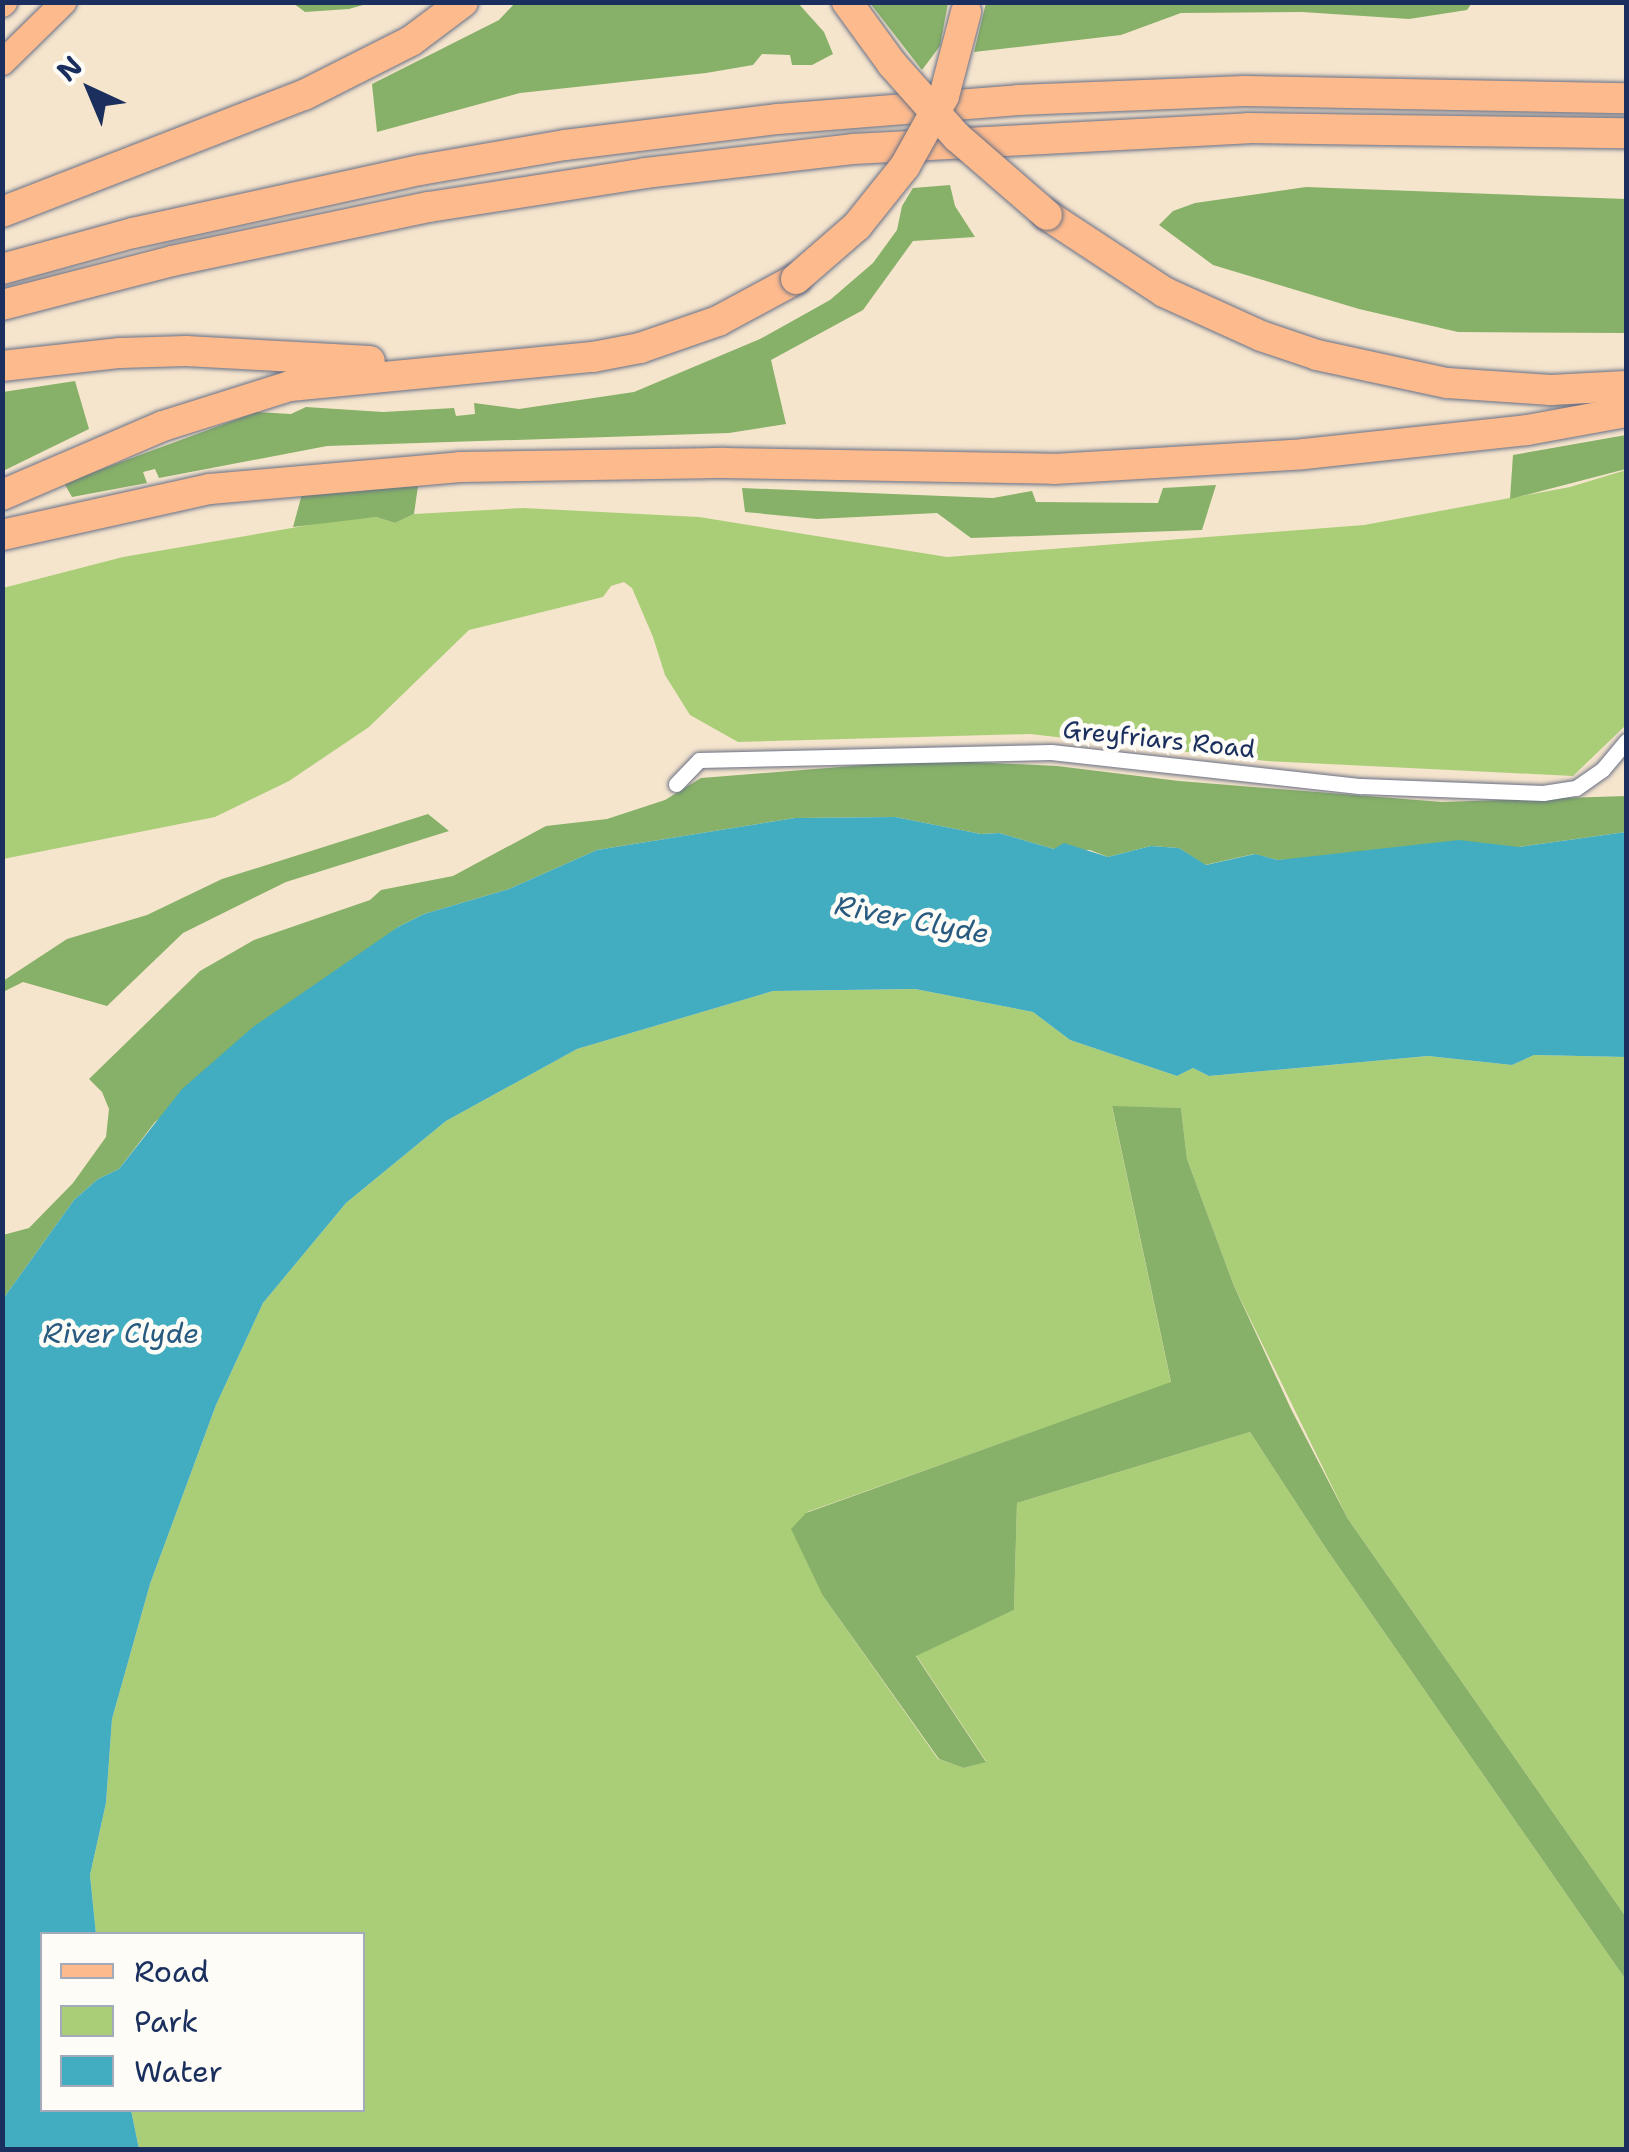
<!DOCTYPE html>
<style>
body{margin:0}
#map{position:relative;width:1629px;height:2152px;overflow:hidden;background:#f6e5cd;font-family:"Shantell Sans",sans-serif}
div>[style]{position:absolute}
.green>*{inset:0;background:#aace78}
.forest>*{inset:0;background:#87b168}
.water>*{inset:0;background:#42adc0}
.roads{filter:drop-shadow(0 0 2px #686f85) drop-shadow(0 0 2px #686f85)}
.street>*{height:15px;margin:-7.5px;padding:0 7.5px;transform-origin:7.5px;border-radius:7.5px;background:#fff}
.primary>*{height:25px;margin:-12.5px;padding:0 12.5px;transform-origin:12.5px;border-radius:12.5px;background:#fcba8d}
.highway>*{height:30px;margin:-15px;padding:0 15px;transform-origin:15px;border-radius:15px;background:#fcba8d}
.bridges{filter:drop-shadow(0 0 2px #686f85) drop-shadow(0 0 2px #686f85)}
.highway-bridge>*{height:30px;margin:-15px;padding:0 15px;transform-origin:15px;border-radius:15px;background:#fcba8d}
span{translate:-50% -50%;white-space:nowrap;text-align:center;line-height:1.15;-webkit-text-stroke:9px #fdfcf7;paint-order:stroke}
.street-label{font-size:25px;color:#1b2f5e}
.water-label{font-size:28px;color:#295b80;font-style:italic}
.frame{position:absolute;inset:0;border:5px solid #1b2f5e;pointer-events:none}
.legend{position:absolute;left:40px;top:1932px;width:325px;height:180px;box-sizing:border-box;background:#fdfcf7;border:2px solid #a3aaba;margin:0;padding:12px 18px;list-style:none;font-size:30px;color:#1b2f5e}
.legend li{display:flex;align-items:center;gap:20px;height:50px}
.legend b{width:50px;border:2px solid #a3aaba}
.north{position:absolute;left:40px;top:40px;width:100px;height:100px;-webkit-text-stroke:8px #fdfcf7;paint-order:stroke;rotate:316deg;font-size:28px;font-weight:700;line-height:40px;text-align:center;color:#1b2f5e}
.north::after{content:'';display:block;margin:auto;width:35px;height:45px;background:#1b2f5e;clip-path:polygon(50% 0,100% 100%,50% 72%,0 100%)}
</style>
<div id="map">
<div class="green">
<div style="clip-path:polygon(1626px 470px,1626px 725px,1573px 776px,1267px 761px,1030px 734px,738px 742px,690px 715px,665px 675px,653px 637px,632px 588px,624px 582px,611px 586px,603px 597px,469px 630px,369px 727px,289px 781px,215px 817px,3px 859px,3px 588px,123px 557px,344px 519px,376px 517px,395px 523px,414px 514px,523px 508px,699px 517px,947px 557px,1364px 525px,1570px 487px)"></div>
<div style="clip-path:polygon(915px 989px,1033px 1012px,1070px 1040px,1177px 1076px,1193px 1068px,1209px 1076px,1428px 1056px,1512px 1065px,1534px 1055px,1626px 1057px,1626px 1917px,1348px 1519px,1234px 1286px,1187px 1159px,1181px 1108px,1112px 1107px,1171px 1383px,807px 1512px,823px 1596px,938px 1759px,965px 1768px,986px 1761px,916px 1655px,1014px 1610px,1017px 1503px,1250px 1432px,1325px 1547px,1626px 1980px,1626px 2149px,139px 2149px,131px 2110px,362px 2110px,362px 1934px,96px 1934px,90px 1875px,106px 1803px,112px 1719px,150px 1584px,216px 1405px,263px 1303px,346px 1203px,446px 1121px,577px 1049px,773px 991px)"></div>
</div>
<div class="forest">
<div style="clip-path:polygon(293px 3px,370px 3px,349px 9px,305px 12px)"></div>
<div style="clip-path:polygon(515px 3px,798px 3px,824px 32px,833px 54px,812px 65px,792px 65px,790px 55px,762px 54px,753px 65px,706px 73px,520px 93px,377px 132px,372px 84px,499px 20px)"></div>
<div style="clip-path:polygon(870px 3px,948px 3px,940px 46px,922px 70px)"></div>
<div style="clip-path:polygon(986px 3px,986px 2px,1472px 3px,1467px 10px,1409px 19px,1302px 12px,1181px 13px,1121px 35px,974px 52px)"></div>
<div style="clip-path:polygon(950px 185px,955px 206px,975px 237px,913px 241px,863px 310px,771px 360px,786px 424px,729px 433px,327px 446px,159px 478px,155px 469px,143px 472px,147px 483px,72px 497px,64px 483px,257px 412px,291px 414px,306px 407px,383px 412px,454px 408px,456px 416px,475px 414px,474px 403px,519px 409px,634px 392px,760px 339px,830px 300px,873px 263px,897px 230px,902px 206px,913px 188px)"></div>
<div style="clip-path:polygon(1306px 187px,1626px 199px,1626px 333px,1458px 332px,1359px 309px,1213px 265px,1159px 225px,1173px 211px,1195px 203px)"></div>
<div style="clip-path:polygon(75px 381px,89px 429px,3px 471px,3px 392px)"></div>
<div style="clip-path:polygon(1626px 435px,1626px 469px,1510px 499px,1513px 455px)"></div>
<div style="clip-path:polygon(1216px 485px,1202px 530px,971px 538px,937px 513px,817px 519px,745px 512px,742px 488px,993px 498px,1032px 491px,1036px 502px,1158px 503px,1163px 488px)"></div>
<div style="clip-path:polygon(418px 486px,414px 514px,395px 523px,376px 517px,293px 527px,302px 494px)"></div>
<div style="clip-path:polygon(927px 760px,1057px 766px,1179px 781px,1442px 802px,1626px 796px,1626px 832px,1519px 847px,1278px 860px,1254px 854px,1205px 865px,1179px 848px,1151px 846px,1108px 857px,1090px 850px,1054px 849px,999px 833px,981px 834px,895px 817px,795px 818px,597px 850px,509px 889px,424px 914px,398px 927px,155px 1122px,119px 1169px,98px 1179px,74px 1200px,3px 1299px,3px 1235px,29px 1228px,73px 1183px,106px 1137px,109px 1109px,102px 1092px,89px 1079px,200px 971px,254px 940px,370px 900px,381px 890px,453px 876px,546px 826px,607px 819px,665px 800px,701px 778px)"></div>
<div style="clip-path:polygon(428px 814px,449px 831px,286px 882px,183px 933px,107px 1006px,23px 982px,3px 992px,3px 981px,67px 939px,147px 915px,222px 879px)"></div>
<div style="clip-path:polygon(1112px 1106px,1181px 1108px,1187px 1159px,1234px 1286px,1291px 1409px,1348px 1519px,1626px 1917px,1626px 1980px,1325px 1547px,1250px 1432px,1017px 1503px,1014px 1610px,916px 1656px,986px 1762px,964px 1768px,939px 1759px,823px 1596px,791px 1529px,806px 1513px,1171px 1382px)"></div>
</div>
<div class="water">
<div style="clip-path:polygon(895px 817px,981px 834px,999px 833px,1054px 849px,1064px 843px,1108px 857px,1151px 846px,1179px 848px,1206px 865px,1255px 854px,1278px 860px,1459px 840px,1519px 847px,1626px 832px,1626px 1057px,1534px 1055px,1512px 1065px,1428px 1056px,1209px 1076px,1193px 1068px,1177px 1076px,1070px 1040px,1033px 1012px,915px 989px,773px 991px,577px 1049px,446px 1121px,346px 1203px,263px 1303px,216px 1405px,150px 1584px,112px 1719px,106px 1803px,90px 1875px,96px 1934px,42px 1934px,42px 2110px,131px 2110px,139px 2149px,3px 2149px,3px 1299px,74px 1200px,98px 1179px,119px 1169px,182px 1089px,253px 1027px,398px 927px,424px 914px,509px 889px,597px 850px,795px 818px)"></div>
</div>
<div class="roads">
<div class="street">
<div style="left:676px;top:784px;width:33px;rotate:-46deg"></div>
<div style="left:699px;top:760px;width:352px;rotate:-1.3deg"></div>
<div style="left:1051px;top:752px;width:312px;rotate:6.3deg"></div>
<div style="left:1361px;top:786px;width:182px;rotate:2.2deg"></div>
<div style="left:1543px;top:793px;width:33px;rotate:-9deg"></div>
<div style="left:1576px;top:788px;width:32px;rotate:-35deg"></div>
<div style="left:1602px;top:770px;width:38px;rotate:-50deg"></div>
</div>
<div class="primary">
<div style="left:2px;top:4px;width:3px;rotate:-45deg"></div>
<div style="left:2px;top:62px;width:86px;rotate:-44.5deg"></div>
</div>
<div class="highway">
<div style="left:2px;top:212px;width:324px;rotate:-21.2deg"></div>
<div style="left:304px;top:95px;width:120px;rotate:-26.8deg"></div>
<div style="left:411px;top:41px;width:65px;rotate:-36.9deg"></div>
<div style="left:1047px;top:215px;width:140px;rotate:33.3deg"></div>
<div style="left:1164px;top:292px;width:107px;rotate:24.4deg"></div>
<div style="left:1261px;top:336px;width:59px;rotate:18.7deg"></div>
<div style="left:1317px;top:355px;width:133px;rotate:12.2deg"></div>
<div style="left:1447px;top:383px;width:104px;rotate:3.9deg"></div>
<div style="left:1551px;top:390px;width:75px;rotate:-3.1deg"></div>
<div style="left:2px;top:269px;width:136px;rotate:-15.4deg"></div>
<div style="left:133px;top:233px;width:294px;rotate:-12.4deg"></div>
<div style="left:420px;top:170px;width:147px;rotate:-9.8deg"></div>
<div style="left:565px;top:145px;width:215px;rotate:-7deg"></div>
<div style="left:778px;top:119px;width:241px;rotate:-4.5deg"></div>
<div style="left:1018px;top:100px;width:227px;rotate:-2.3deg"></div>
<div style="left:1245px;top:91px;width:381px;rotate:1.1deg"></div>
<div style="left:2px;top:305px;width:176px;rotate:-14.5deg"></div>
<div style="left:172px;top:261px;width:263px;rotate:-11.9deg"></div>
<div style="left:429px;top:207px;width:220px;rotate:-8.9deg"></div>
<div style="left:646px;top:173px;width:208px;rotate:-6.6deg"></div>
<div style="left:853px;top:149px;width:396px;rotate:-3deg"></div>
<div style="left:1248px;top:128px;width:378px;rotate:0.8deg"></div>
<div style="left:2px;top:366px;width:119px;rotate:-6.3deg"></div>
<div style="left:120px;top:353px;width:66px;rotate:-1.7deg"></div>
<div style="left:186px;top:351px;width:184px;rotate:3.1deg"></div>
<div style="left:2px;top:495px;width:175px;rotate:-23.2deg"></div>
<div style="left:163px;top:426px;width:133px;rotate:-17.5deg"></div>
<div style="left:290px;top:386px;width:304px;rotate:-5.5deg"></div>
<div style="left:593px;top:357px;width:48px;rotate:-10.8deg"></div>
<div style="left:640px;top:348px;width:83px;rotate:-19.1deg"></div>
<div style="left:718px;top:321px;width:89px;rotate:-28.3deg"></div>
<div style="left:2px;top:535px;width:213px;rotate:-12.5deg"></div>
<div style="left:210px;top:489px;width:251px;rotate:-5deg"></div>
<div style="left:460px;top:467px;width:264px;rotate:-0.9deg"></div>
<div style="left:724px;top:463px;width:330px;rotate:1deg"></div>
<div style="left:1054px;top:469px;width:250px;rotate:-3.4deg"></div>
<div style="left:1304px;top:454px;width:224px;rotate:-6.1deg"></div>
<div style="left:1527px;top:430px;width:101px;rotate:-10.3deg"></div>
</div>
</div>
<div class="bridges">
<div class="highway-bridge">
<div style="left:847px;top:2px;width:77px;rotate:54deg"></div>
<div style="left:892px;top:64px;width:98px;rotate:48.3deg"></div>
<div style="left:957px;top:137px;width:119px;rotate:40.9deg"></div>
<div style="left:796px;top:279px;width:81px;rotate:-41deg"></div>
<div style="left:857px;top:226px;width:77px;rotate:-51.3deg"></div>
<div style="left:905px;top:166px;width:80px;rotate:-60.9deg"></div>
<div style="left:944px;top:96px;width:87px;rotate:-75.3deg"></div>
</div>
</div>
<div class="street-label">
<span style="left:1159px;top:739px;rotate:6deg">Greyfriars Road</span>
</div>
<div class="water-label">
<span style="left:912px;top:919px;rotate:11deg">River Clyde</span>
<span style="left:121px;top:1333px">River Clyde</span>
</div>
<div class="frame"></div>
<ul class="legend">
<li><b style="height:12px;background:#fcba8d"></b>Road</li>
<li><b style="height:28px;background:#aace78"></b>Park</li>
<li><b style="height:28px;background:#42adc0"></b>Water</li>
</ul>
<div class="north">N</div>
</div>
